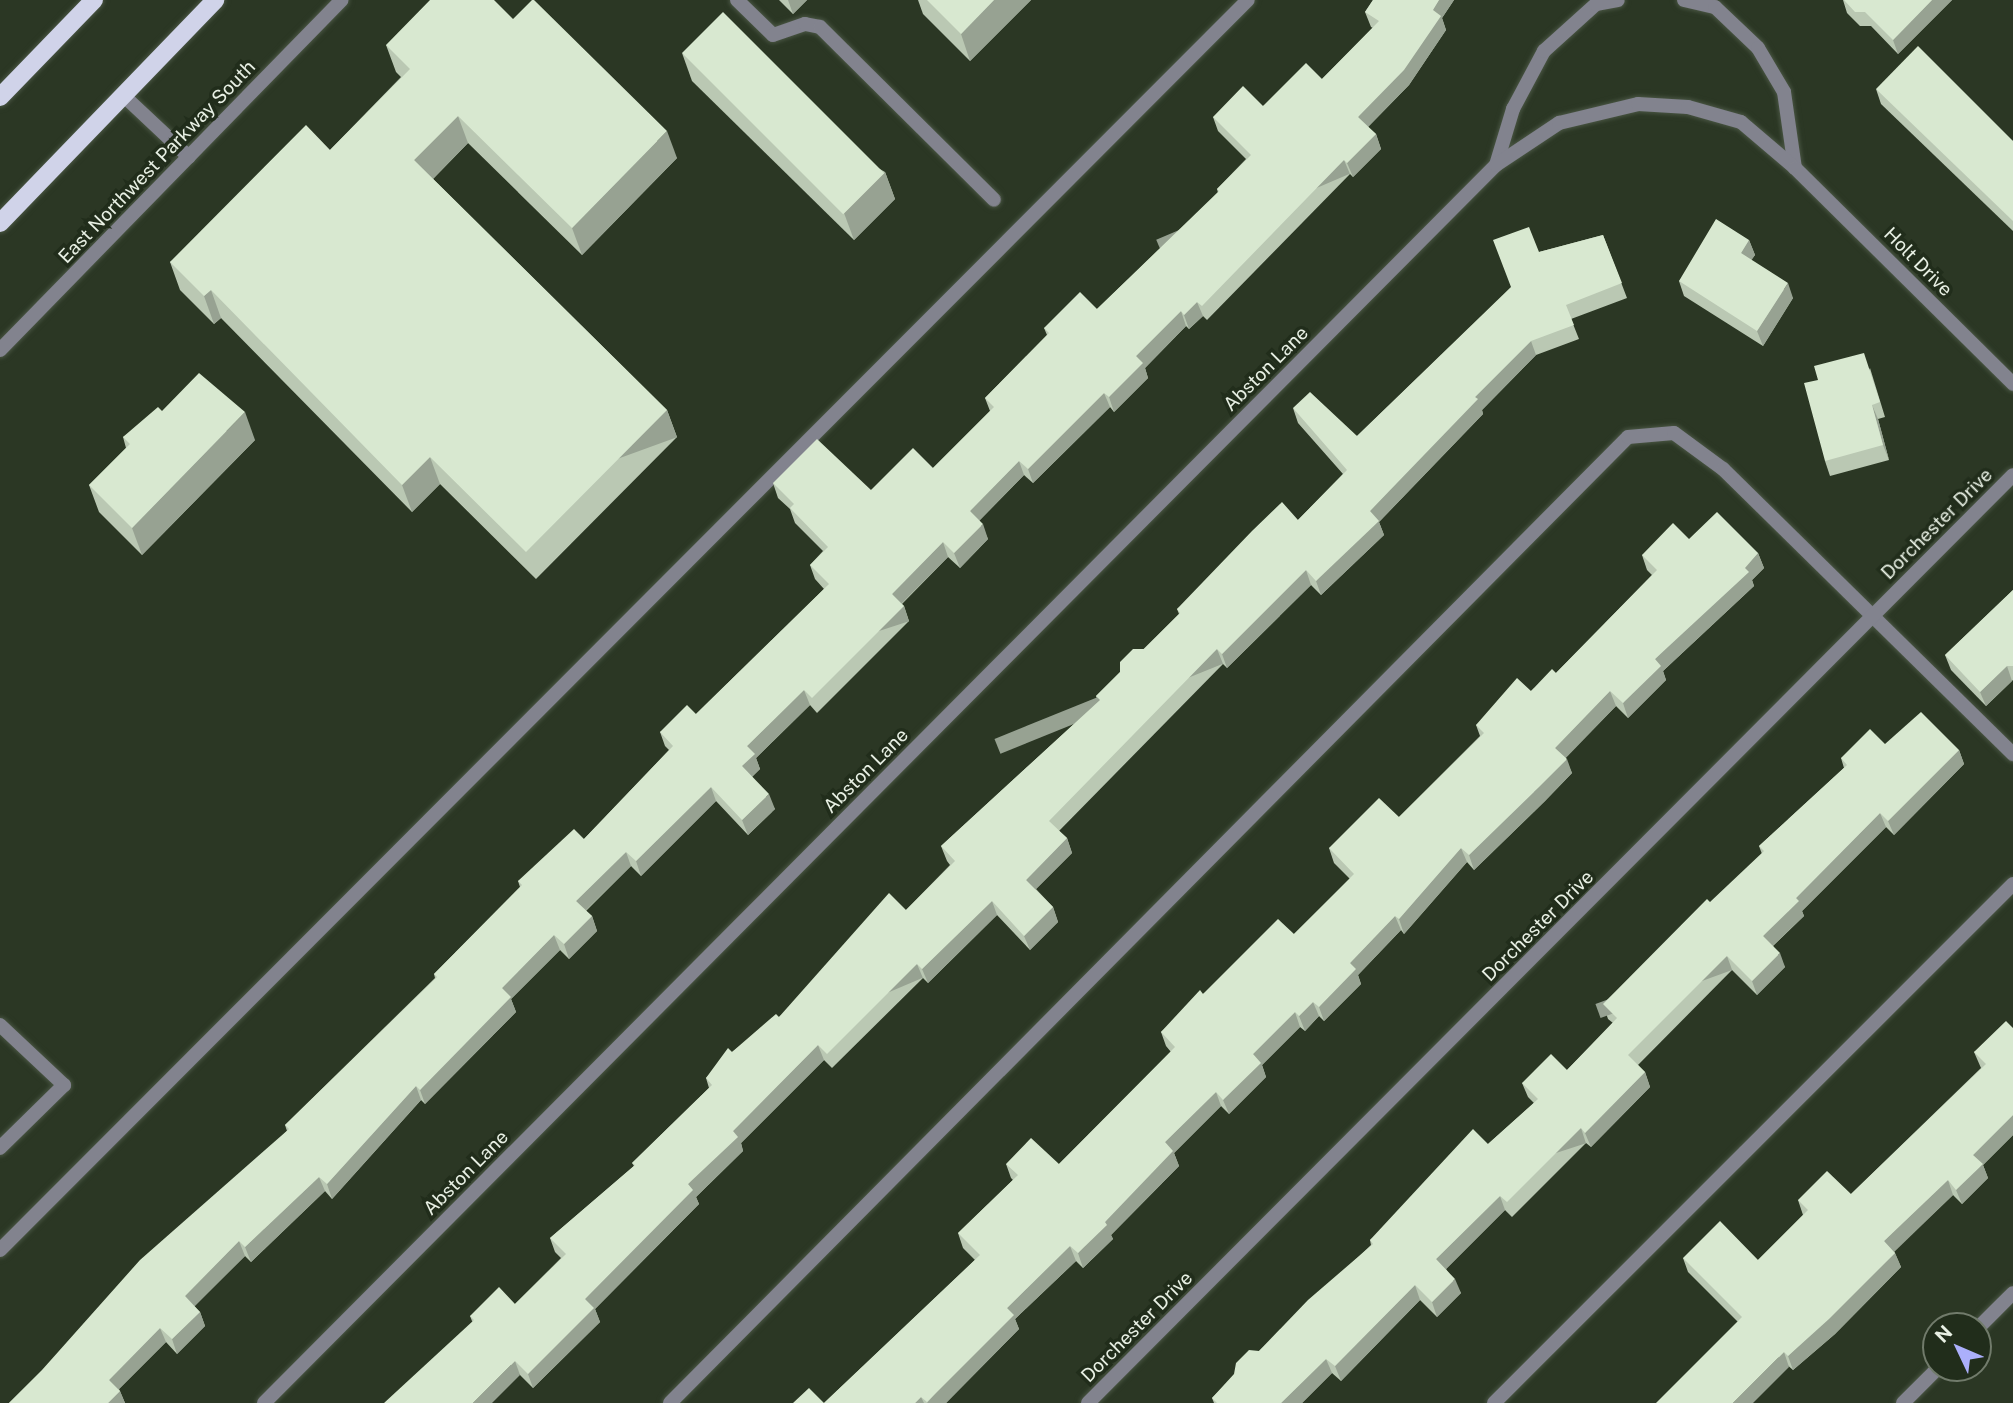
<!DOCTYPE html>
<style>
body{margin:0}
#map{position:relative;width:2013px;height:1403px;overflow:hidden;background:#2b3724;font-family:"Public Sans",sans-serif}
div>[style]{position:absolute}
.roads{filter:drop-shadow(0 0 2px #495543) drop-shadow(0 0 2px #495543)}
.service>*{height:14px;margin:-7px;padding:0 7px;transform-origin:7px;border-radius:7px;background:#82838e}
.minor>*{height:14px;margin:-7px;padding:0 7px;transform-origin:7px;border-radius:7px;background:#82838e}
.primary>*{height:18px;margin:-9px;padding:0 9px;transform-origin:9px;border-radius:9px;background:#d0d3e9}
.wall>*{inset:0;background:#bac8b3}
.shaded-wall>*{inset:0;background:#97a292;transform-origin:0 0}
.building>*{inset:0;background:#d8e8d0;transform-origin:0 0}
span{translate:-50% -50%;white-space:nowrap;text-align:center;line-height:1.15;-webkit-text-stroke:7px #212d1b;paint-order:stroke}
.street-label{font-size:19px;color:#e8f0e4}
.north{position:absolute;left:1922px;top:1312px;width:70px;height:70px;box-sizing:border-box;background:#212d1b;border:2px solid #717b6b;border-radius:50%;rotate:314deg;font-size:19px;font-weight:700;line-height:28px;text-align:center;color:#e8f0e4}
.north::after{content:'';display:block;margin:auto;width:24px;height:32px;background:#abaffb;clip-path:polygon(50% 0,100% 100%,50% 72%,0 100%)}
</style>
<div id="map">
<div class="roads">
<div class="service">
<div style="left:737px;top:0;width:50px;rotate:44.2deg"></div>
<div style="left:773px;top:35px;width:34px;rotate:-19deg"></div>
<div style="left:805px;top:24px;width:15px;rotate:11deg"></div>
<div style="left:820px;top:27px;width:245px;rotate:44.8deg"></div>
<div style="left:0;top:1025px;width:88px;rotate:43.2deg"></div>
<div style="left:64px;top:1085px;width:90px;rotate:135.5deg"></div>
<div style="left:0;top:1250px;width:1766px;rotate:-45.05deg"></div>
<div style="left:670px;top:1403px;width:1360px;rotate:-45.24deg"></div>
<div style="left:1628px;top:437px;width:46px;rotate:-5deg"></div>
<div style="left:1674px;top:433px;width:61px;rotate:36.3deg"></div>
<div style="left:1723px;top:469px;width:407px;rotate:44.5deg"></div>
<div style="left:1494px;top:1403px;width:734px;rotate:-45deg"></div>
</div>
<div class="minor">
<div style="left:1684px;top:0;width:32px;rotate:13deg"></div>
<div style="left:1715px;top:7px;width:59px;rotate:43.6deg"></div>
<div style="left:1758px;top:48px;width:51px;rotate:59.4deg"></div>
<div style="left:1784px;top:92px;width:77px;rotate:81.8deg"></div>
<div style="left:124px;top:96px;width:89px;rotate:43.2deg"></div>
<div style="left:1496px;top:165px;width:59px;rotate:-73.1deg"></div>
<div style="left:1513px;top:109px;width:66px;rotate:-61.9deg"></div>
<div style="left:1544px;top:51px;width:70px;rotate:-42.1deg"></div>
<div style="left:1596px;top:4px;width:22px;rotate:-10deg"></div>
<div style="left:0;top:350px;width:489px;rotate:-45.7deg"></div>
<div style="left:1978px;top:1328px;width:49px;rotate:-45deg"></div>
<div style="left:264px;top:1403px;width:1747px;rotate:-45.14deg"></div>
<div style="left:1496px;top:165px;width:76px;rotate:-33.7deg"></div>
<div style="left:1559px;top:123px;width:81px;rotate:-13.5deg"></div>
<div style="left:1638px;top:104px;width:50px;rotate:3.4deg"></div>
<div style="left:1688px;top:107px;width:55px;rotate:15.8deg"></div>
<div style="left:1741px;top:122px;width:71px;rotate:40.4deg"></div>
<div style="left:1795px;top:168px;width:307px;rotate:44.7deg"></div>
<div style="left:1088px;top:1403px;width:1310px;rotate:-45.09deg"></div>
<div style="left:1903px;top:1403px;width:49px;rotate:-45deg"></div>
</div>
<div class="primary">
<div style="left:0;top:97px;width:135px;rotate:-45.9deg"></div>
<div style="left:0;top:223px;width:310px;rotate:-46deg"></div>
</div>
</div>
<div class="wall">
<div style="clip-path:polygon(779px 0,807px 0,793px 14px)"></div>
<div style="clip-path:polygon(918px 0,1031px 0,970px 61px,923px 14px)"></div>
<div style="clip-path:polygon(1373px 0,1454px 0,1442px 18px,1446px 30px,1409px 85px,1368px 127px,1376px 134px,1381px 149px,1353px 177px,1350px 174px,1207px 320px,1203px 316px,1189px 329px,1186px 326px,1145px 368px,1148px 378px,1114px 412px,1110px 407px,1033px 483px,1024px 475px,979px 521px,988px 539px,960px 568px,948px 557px,902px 604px,904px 606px,909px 621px,817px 713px,810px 705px,756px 758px,760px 769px,752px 777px,775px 809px,748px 835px,716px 801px,641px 876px,631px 866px,586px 911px,592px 916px,597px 931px,569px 959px,560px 950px,511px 999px,516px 1012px,425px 1104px,421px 1100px,332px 1199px,325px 1191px,251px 1262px,245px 1256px,194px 1306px,200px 1312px,205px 1326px,177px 1354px,166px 1342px,119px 1389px,125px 1403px,9px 1403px,287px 1131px,285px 1125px,435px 978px,434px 974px,520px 887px,518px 881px,584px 839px,669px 750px,665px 746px,660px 732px,696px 714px,824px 589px,815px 579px,810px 565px,823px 551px,795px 523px,790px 509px,778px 498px,773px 483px,871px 490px,933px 468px,990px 411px,985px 398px,1047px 335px,1044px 328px,1097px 309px,1218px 193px,1217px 189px,1246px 159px,1218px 131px,1213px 117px,1263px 106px,1322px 79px,1373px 28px,1371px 27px,1365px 12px)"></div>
<div style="clip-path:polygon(1843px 0,1952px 0,1898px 54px,1871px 26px,1860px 26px,1847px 13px)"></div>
<div style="clip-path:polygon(513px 19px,677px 158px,582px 255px,468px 143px,433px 179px,667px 410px,677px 437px,536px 579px,440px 484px,412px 512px,221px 318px,214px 324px,180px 290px,170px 262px,330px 150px,401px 77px,396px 72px,386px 45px)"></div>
<div style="clip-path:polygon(682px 53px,885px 172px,895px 199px,854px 240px,692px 81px)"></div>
<div style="clip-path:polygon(1876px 89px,2013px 141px,2013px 231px,1881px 104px)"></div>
<div style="clip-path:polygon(1603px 235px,1627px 298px,1571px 319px,1579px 339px,1536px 355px,1482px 410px,1483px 414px,1379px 522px,1384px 535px,1321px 595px,1311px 585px,1227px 668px,1223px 664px,1059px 831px,1067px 838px,1072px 853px,1036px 889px,1053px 907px,1058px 922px,1030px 950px,997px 915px,928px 983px,923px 978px,832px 1068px,824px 1060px,741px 1143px,743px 1151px,696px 1197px,699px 1204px,595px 1309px,600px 1322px,533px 1388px,520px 1375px,472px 1321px,470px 1316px,515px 1304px,561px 1258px,555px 1252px,550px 1238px,634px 1166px,632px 1163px,709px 1088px,706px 1078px,732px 1052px,779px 1017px,906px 910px,950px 865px,947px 861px,941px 846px,1098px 702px,1096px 696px,1179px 614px,1177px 609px,1298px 520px,1343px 474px,1298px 423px,1293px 408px,1357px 436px,1511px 288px,1539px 252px)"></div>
<div style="clip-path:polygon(1749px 240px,1755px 255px,1751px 260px,1793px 298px,1763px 346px,1684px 296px,1679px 281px)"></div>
<div style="clip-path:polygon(1870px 368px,1885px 417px,1878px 419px,1889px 460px,1830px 476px,1825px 461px)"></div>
<div style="clip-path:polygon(162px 411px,255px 440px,142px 555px,99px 512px,89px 485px,126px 448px,123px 437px)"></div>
<div style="clip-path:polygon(1689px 539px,1758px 553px,1764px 568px,1752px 580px,1754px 586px,1663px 671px,1666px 680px,1628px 718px,1616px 706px,1565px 758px,1572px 773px,1545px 801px,1474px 870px,1467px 862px,1404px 934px,1401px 930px,1358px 975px,1361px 984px,1324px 1021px,1319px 1016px,1305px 1031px,1300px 1027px,1262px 1065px,1266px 1077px,1229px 1114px,1221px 1106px,1174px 1153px,1179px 1166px,1111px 1235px,1113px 1239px,1083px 1268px,1076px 1261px,1015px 1319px,1019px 1329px,946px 1403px,793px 1403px,824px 1403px,975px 1260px,963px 1248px,958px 1233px,1013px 1180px,1011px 1178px,1006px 1164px,1059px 1164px,1171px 1052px,1166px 1046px,1161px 1032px,1203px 994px,1294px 934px,1350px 879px,1334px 863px,1329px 848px,1399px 817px,1480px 736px,1476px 725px,1531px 691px,1556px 673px,1652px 575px,1647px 570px,1642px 555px)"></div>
<div style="clip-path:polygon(2013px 590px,2013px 680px,1986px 706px,1951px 670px,1945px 655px)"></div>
<div style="clip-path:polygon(1885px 744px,1959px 750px,1964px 764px,1894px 835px,1886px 827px,1802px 911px,1804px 916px,1773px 946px,1785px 967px,1757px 995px,1732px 970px,1638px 1065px,1645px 1072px,1650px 1087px,1591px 1147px,1586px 1143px,1512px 1217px,1505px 1210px,1446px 1269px,1461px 1293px,1437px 1317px,1420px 1300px,1341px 1381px,1332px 1373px,1302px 1403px,1214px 1403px,1212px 1398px,1259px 1351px,1371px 1245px,1370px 1240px,1488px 1144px,1534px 1103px,1528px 1097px,1522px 1083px,1567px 1070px,1613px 1023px,1608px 1019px,1603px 1004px,1762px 854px,1759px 846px,1844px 768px,1841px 758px)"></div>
<div style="clip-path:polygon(2013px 1028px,2013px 1135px,1983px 1165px,1988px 1178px,1962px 1204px,1953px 1195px,1894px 1251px,1901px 1267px,1835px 1334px,1793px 1370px,1737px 1321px,1688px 1272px,1683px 1258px,1758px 1260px,1803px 1215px,1798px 1200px,1851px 1194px,1981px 1068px,1974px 1052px)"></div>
</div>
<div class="shaded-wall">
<div style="clip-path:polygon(788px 0,807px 0,793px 14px)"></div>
<div style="clip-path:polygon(994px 0,1031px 0,970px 61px,961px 34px)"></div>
<div style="clip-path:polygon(1439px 0,1454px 0,1442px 18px,1446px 30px,1409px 85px,1364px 131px,1358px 117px)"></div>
<div style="clip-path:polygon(1932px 0,1952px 0,1898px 54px,1893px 40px)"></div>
<div style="clip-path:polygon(458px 116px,468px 143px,424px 188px,414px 160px)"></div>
<div style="clip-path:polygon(667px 131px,677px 158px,582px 255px,572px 228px)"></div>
<div style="clip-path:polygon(1376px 134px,1381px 149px,1353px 177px,1347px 163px)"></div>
<div style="left:1344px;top:160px;width:15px;height:204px;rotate:67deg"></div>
<div style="clip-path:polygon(885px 172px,895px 199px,854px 240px,844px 213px)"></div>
<div style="clip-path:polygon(1749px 240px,1755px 255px,1746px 268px,1741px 253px)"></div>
<div style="clip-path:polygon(1788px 283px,1793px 298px,1763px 346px,1757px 331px)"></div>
<div style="clip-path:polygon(211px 290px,221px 318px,214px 324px,204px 296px)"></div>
<div style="clip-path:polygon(1197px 302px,1203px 316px,1189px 329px,1184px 315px)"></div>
<div style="clip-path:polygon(1181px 311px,1186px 326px,1145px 368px,1148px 378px,1114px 412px,1109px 397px,1136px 356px)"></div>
<div style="clip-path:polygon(1531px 341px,1536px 355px,1482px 410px,1483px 414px,1379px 522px,1384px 535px,1321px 595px,1316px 581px,1370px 511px,1475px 397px)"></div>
<div style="clip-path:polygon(1104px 393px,1110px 407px,1033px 483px,1028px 469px)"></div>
<div style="clip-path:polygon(1872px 405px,1878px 419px,1889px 460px,1883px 445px)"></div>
<div style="left:667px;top:410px;width:29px;height:200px;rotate:70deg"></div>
<div style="clip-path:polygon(245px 412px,255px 440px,142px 555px,132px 528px)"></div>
<div style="clip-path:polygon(430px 457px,440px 484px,412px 512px,402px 485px)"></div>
<div style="clip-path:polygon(1019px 461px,1024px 475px,975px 525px,970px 511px)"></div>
<div style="clip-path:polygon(983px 524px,988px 539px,960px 568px,954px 553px)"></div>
<div style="clip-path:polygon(943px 542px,948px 557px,897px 608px,892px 594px)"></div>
<div style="clip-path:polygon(1758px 553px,1764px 568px,1752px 580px,1754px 586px,1663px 671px,1666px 680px,1628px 718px,1623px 703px,1655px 659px)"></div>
<div style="clip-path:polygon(1306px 570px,1311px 585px,1227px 668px,1222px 654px)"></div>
<div style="left:904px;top:606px;width:16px;height:130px;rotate:72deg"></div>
<div style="left:1217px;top:649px;width:16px;height:240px;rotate:68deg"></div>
<div style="clip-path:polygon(2007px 666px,2012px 681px,1986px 706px,1980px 692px)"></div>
<div style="clip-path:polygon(804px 690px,810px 705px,756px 758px,760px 769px,747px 781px,742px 766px,747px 746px)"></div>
<div style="clip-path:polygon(1610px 691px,1616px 706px,1561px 763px,1555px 748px)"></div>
<div style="clip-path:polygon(1959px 750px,1964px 764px,1894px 835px,1888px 821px)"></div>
<div style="clip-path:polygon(1567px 759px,1572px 773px,1545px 801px,1474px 870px,1469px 855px)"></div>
<div style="clip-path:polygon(711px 787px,716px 801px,641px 876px,636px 861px)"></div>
<div style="clip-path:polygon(769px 794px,775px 809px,748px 835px,742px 820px)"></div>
<div style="clip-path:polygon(1880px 813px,1886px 827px,1802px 911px,1804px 916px,1768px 950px,1763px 936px,1796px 898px)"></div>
<div style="clip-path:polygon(1067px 838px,1072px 853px,1031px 894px,1026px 880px)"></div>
<div style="clip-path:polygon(1461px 848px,1467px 862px,1404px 934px,1399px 919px)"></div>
<div style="clip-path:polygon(626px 852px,631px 866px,581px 915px,576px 901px)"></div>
<div style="clip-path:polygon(992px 901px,997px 915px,928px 983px,922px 969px)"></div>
<div style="clip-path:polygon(1053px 907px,1058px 922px,1030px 950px,1024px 936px)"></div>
<div style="clip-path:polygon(592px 916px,597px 931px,569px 959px,564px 944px)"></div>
<div style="clip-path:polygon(1395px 916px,1401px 930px,1358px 975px,1361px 984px,1324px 1021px,1319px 1007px,1350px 963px)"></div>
<div style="clip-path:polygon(554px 935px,560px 950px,511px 999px,516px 1012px,425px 1104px,420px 1090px,502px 988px)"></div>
<div style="clip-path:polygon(1780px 953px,1785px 967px,1757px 995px,1752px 981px)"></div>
<div style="left:1727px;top:956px;width:15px;height:140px;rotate:70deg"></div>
<div style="left:917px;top:964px;width:15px;height:127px;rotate:67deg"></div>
<div style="clip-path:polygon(1313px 1002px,1319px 1016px,1305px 1031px,1299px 1016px)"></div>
<div style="clip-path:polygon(1295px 1012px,1300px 1027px,1262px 1065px,1266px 1077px,1229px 1114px,1223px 1100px,1253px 1054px)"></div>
<div style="clip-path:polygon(818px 1045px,824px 1060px,741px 1143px,743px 1151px,696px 1197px,699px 1204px,595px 1309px,600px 1322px,533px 1388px,528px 1374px,585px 1299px,688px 1184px,733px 1131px)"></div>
<div style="clip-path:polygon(1645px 1072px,1650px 1087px,1591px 1147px,1585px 1133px)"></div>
<div style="clip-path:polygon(416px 1086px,421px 1100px,332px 1199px,327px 1184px)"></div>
<div style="clip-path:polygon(1216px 1092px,1221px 1106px,1174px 1153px,1179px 1166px,1111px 1235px,1113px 1239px,1083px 1268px,1078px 1253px,1105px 1222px,1165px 1142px)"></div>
<div style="clip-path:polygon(2013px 1115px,2013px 1135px,1983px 1165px,1988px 1178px,1962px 1204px,1956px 1190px,1973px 1155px)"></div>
<div style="left:1581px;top:1128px;width:16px;height:105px;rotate:72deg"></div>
<div style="clip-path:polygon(319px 1177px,325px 1191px,251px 1262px,245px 1247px)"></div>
<div style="clip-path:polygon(1948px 1180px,1953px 1195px,1890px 1256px,1884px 1241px)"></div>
<div style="clip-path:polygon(1500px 1196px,1505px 1210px,1441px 1274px,1436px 1259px)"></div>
<div style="clip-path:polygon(239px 1241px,245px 1256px,190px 1311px,185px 1296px)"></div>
<div style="clip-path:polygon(1070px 1246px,1076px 1261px,1015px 1319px,1019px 1329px,946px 1403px,927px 1403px,1007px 1308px)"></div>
<div style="clip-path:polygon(1895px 1253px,1901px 1267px,1835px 1334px,1793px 1370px,1788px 1356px)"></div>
<div style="clip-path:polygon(1455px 1279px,1461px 1293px,1437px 1317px,1432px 1302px)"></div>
<div style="clip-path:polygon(1415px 1285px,1420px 1300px,1341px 1381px,1335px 1366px)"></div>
<div style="clip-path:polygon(200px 1312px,205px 1326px,177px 1354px,172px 1339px)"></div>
<div style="clip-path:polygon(160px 1328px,166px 1342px,114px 1394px,109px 1380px)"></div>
<div style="clip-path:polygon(1784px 1352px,1789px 1367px,1753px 1403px,1733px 1403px)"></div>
<div style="clip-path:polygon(1326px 1359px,1332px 1373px,1302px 1403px,1281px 1403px)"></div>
<div style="clip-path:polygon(515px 1361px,520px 1375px,492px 1403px,473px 1403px)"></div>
<div style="clip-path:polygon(120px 1391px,125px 1403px,108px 1403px)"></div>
<div style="clip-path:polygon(921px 1397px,924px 1403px,915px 1403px)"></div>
</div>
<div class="building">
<div style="clip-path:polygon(430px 0,494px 0,513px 19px,532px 0,534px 0,667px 131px,572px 228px,458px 116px,414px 160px,667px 410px,526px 552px,430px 457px,402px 485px,211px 290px,204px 296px,170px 262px,306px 125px,330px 150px,410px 69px,386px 45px)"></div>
<div style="clip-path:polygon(927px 0,994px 0,961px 34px)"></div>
<div style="clip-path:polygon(1373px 0,1439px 0,1433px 10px,1441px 16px,1404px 70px,1358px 117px,1376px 134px,1347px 163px,1344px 160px,1202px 306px,1197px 302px,1184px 315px,1181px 311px,1136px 356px,1143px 363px,1109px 397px,1104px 393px,1028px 469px,1019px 461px,970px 511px,983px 524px,954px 553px,943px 542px,892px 594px,904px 606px,812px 698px,804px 690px,747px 746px,755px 754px,742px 766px,769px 794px,742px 820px,711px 787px,636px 861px,626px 852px,576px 901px,592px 916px,564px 944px,554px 935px,502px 988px,511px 997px,420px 1090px,416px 1086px,327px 1184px,319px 1177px,245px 1247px,239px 1241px,185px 1296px,200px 1312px,172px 1339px,160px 1328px,109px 1380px,120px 1391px,108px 1403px,9px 1403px,42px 1370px,140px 1260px,289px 1129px,285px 1125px,437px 977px,434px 974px,522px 885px,518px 881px,574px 829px,584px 839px,673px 746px,660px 732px,687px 705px,696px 714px,829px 584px,810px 565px,828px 547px,790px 508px,794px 504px,773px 483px,817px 439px,871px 490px,913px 448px,933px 468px,994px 407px,985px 398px,1049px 333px,1044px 328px,1080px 292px,1097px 309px,1219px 191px,1217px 189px,1251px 155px,1213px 117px,1243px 86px,1263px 106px,1306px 63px,1322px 79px,1379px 21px,1365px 12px)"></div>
<div style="clip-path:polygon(1844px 0,1932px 0,1893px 40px,1865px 12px,1855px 12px)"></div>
<div style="left:723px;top:12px;width:228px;height:58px;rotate:45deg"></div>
<div style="clip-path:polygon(1918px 46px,2013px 141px,2013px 221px,1876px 89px)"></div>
<div style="clip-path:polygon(1716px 219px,1749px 240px,1741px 253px,1788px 283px,1757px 331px,1679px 281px)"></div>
<div style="clip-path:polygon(1529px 227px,1539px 252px,1603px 235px,1622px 283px,1566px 305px,1574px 325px,1531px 341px,1475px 397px,1478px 399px,1370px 511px,1379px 521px,1316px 581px,1306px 570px,1222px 654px,1217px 649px,1049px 821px,1067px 838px,1026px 880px,1053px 907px,1024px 936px,992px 901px,922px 969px,917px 964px,827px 1054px,818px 1045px,733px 1131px,738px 1137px,688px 1184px,693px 1190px,585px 1299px,594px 1308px,528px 1374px,515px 1361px,473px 1403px,384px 1403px,474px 1320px,470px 1316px,499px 1287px,515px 1304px,566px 1254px,550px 1238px,635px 1165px,632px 1163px,712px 1085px,706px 1078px,728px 1048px,732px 1052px,776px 1014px,779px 1017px,889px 893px,906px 910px,955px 861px,941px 846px,1100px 700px,1096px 696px,1120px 672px,1120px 662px,1133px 649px,1144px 649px,1180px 613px,1177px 609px,1252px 531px,1282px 502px,1298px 520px,1347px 470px,1293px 408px,1310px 392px,1357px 436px,1511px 287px,1493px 240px)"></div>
<div style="clip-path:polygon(1864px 353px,1880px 402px,1872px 405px,1883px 445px,1825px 461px,1804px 383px,1818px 380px,1814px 366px)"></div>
<div style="clip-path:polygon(199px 373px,245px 412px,132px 528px,89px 485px,130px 444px,123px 437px,158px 407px,162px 411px)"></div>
<div style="clip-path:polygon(1717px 512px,1758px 553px,1745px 568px,1749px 572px,1655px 659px,1661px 666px,1623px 703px,1610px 691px,1555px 748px,1567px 759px,1539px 787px,1469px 855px,1461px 848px,1399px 919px,1395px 916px,1350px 963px,1356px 969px,1319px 1007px,1313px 1002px,1299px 1016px,1295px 1012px,1253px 1054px,1261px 1063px,1223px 1100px,1216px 1092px,1165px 1142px,1173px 1151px,1105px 1222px,1107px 1225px,1078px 1253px,1070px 1246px,1007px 1308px,1014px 1315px,927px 1402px,921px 1397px,915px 1403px,793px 1403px,809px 1388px,824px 1403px,980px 1255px,958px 1233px,1018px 1175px,1006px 1164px,1031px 1138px,1059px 1164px,1175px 1047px,1161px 1032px,1200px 990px,1203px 994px,1278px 919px,1294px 934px,1354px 874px,1329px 848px,1379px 798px,1399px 817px,1484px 733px,1476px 725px,1517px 678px,1531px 691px,1552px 669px,1556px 673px,1657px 570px,1642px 555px,1673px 523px,1689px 539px)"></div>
<div style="clip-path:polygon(2013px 590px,2013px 666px,2007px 666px,1980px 692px,1945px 655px)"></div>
<div style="clip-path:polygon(1921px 712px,1959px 750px,1888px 821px,1880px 813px,1796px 898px,1799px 901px,1763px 936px,1780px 953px,1752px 981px,1727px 956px,1628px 1055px,1645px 1072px,1585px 1133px,1581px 1128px,1507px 1202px,1500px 1196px,1436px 1259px,1455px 1279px,1432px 1302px,1415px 1285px,1335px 1366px,1326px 1359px,1281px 1403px,1217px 1403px,1212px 1398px,1234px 1374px,1236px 1363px,1249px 1350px,1259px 1351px,1308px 1300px,1373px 1244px,1370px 1240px,1473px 1129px,1488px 1144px,1538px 1099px,1522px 1083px,1551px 1054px,1567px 1070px,1617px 1018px,1603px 1004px,1707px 899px,1710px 902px,1764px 851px,1759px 846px,1847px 765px,1841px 758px,1870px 729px,1885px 744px)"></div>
<div style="clip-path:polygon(2006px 1021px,2013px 1028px,2013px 1115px,1973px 1155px,1983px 1164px,1956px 1190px,1948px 1180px,1884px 1241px,1895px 1253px,1829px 1319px,1788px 1356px,1784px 1352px,1733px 1403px,1656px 1403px,1742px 1317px,1683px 1258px,1720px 1221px,1758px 1260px,1808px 1210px,1798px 1200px,1827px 1171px,1851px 1194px,1986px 1064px,1974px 1052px)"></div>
</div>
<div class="street-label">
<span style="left:157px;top:162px;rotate:-46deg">East Northwest Parkway South</span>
<span style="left:1918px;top:262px;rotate:45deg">Holt Drive</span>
<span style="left:1266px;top:369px;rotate:-45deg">Abston Lane</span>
<span style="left:1937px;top:524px;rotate:-45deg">Dorchester Drive</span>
<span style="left:866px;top:771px;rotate:-45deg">Abston Lane</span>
<span style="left:1538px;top:926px;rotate:-45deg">Dorchester Drive</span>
<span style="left:466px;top:1173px;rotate:-45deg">Abston Lane</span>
<span style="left:1137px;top:1327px;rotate:-45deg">Dorchester Drive</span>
</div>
<div class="north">N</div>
</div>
